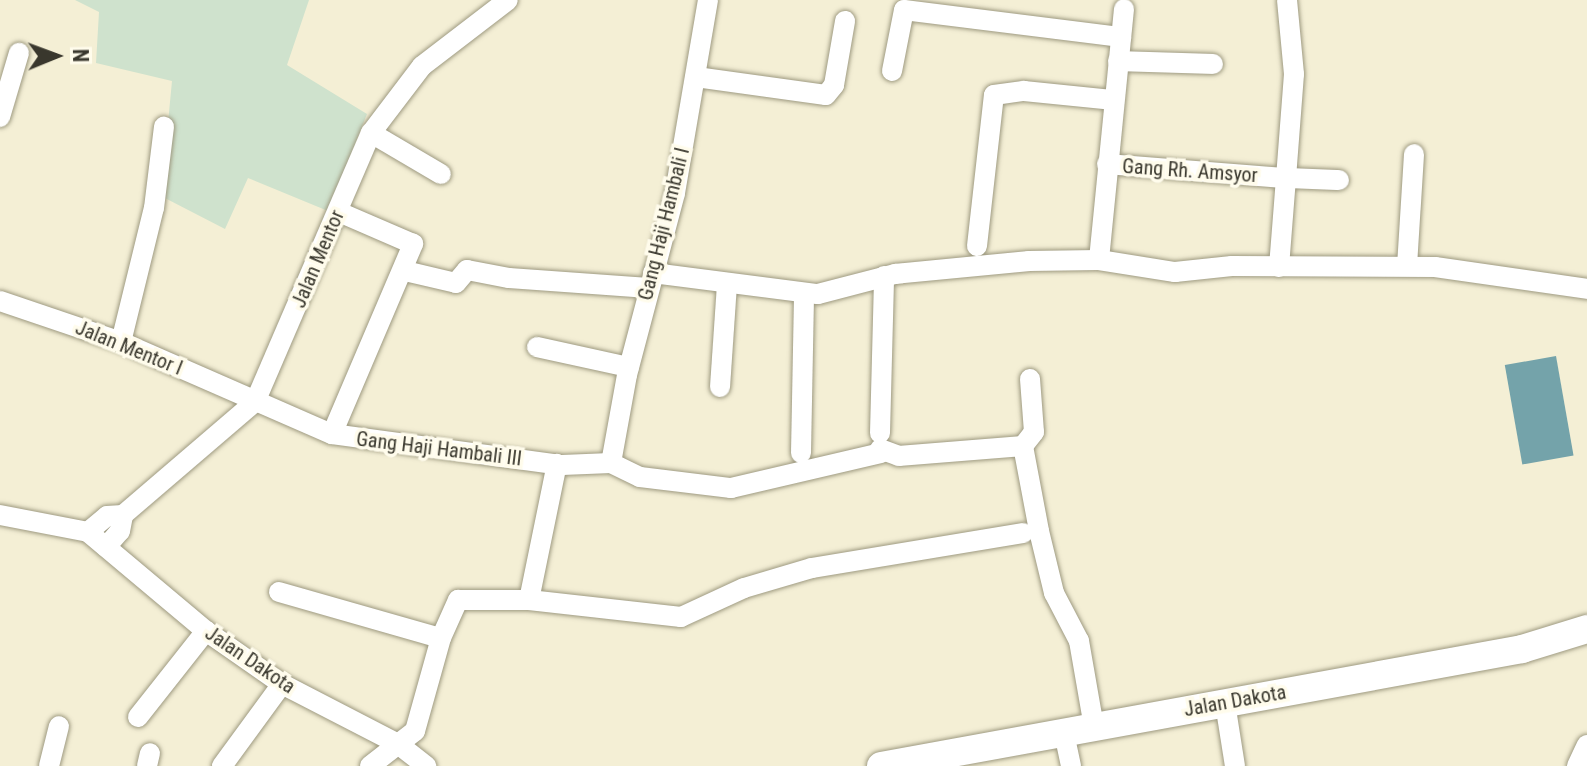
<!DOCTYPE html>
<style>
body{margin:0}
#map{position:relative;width:1587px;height:766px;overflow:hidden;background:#f4efd5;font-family:"Roboto Condensed",sans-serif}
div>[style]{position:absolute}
.green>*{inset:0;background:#cfe2cd}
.water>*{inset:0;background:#74a3aa;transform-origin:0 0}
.roads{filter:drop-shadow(0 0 2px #9e9a81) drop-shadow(0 0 2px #9e9a81)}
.minor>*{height:20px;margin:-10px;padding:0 10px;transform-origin:10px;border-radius:10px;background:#fff}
.secondary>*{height:28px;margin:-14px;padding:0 14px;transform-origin:14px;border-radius:14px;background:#fff}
span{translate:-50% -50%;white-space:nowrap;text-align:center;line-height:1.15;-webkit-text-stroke:7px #fffcec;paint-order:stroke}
.street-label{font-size:20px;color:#39372d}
.north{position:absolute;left:16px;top:16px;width:80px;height:80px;-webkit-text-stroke:6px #fffcec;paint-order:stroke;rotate:89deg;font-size:22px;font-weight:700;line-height:32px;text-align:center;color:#39372d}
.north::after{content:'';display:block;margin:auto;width:28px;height:36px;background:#39372d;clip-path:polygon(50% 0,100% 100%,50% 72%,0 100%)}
</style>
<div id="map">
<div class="green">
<div style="clip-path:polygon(75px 0,309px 0,287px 65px,367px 114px,328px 211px,248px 178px,225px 229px,161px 196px,172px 81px,96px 63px,99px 12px)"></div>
</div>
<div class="water">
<div style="left:1556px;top:356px;width:101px;height:52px;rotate:80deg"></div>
</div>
<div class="roads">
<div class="minor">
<div style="left:1124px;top:9px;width:252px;rotate:95.7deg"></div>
<div style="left:1099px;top:260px;width:77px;rotate:9deg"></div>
<div style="left:1175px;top:272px;width:57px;rotate:-6deg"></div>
<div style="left:1232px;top:266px;width:203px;rotate:0.3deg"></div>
<div style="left:1435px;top:267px;width:154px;rotate:8.2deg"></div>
<div style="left:1118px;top:61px;width:95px;rotate:1.8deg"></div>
<div style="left:892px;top:71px;width:62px;rotate:-78.9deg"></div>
<div style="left:904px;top:10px;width:219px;rotate:7.1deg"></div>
<div style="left:696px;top:77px;width:131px;rotate:7.9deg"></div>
<div style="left:826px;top:95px;width:13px;rotate:-51deg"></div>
<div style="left:834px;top:85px;width:65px;rotate:-80.2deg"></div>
<div style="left:0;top:117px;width:67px;rotate:-73.5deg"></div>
<div style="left:371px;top:133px;width:81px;rotate:30.4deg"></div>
<div style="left:1107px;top:164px;width:180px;rotate:4.5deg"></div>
<div style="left:1286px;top:178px;width:104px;rotate:-85.6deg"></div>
<div style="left:1294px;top:74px;width:74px;rotate:-95.4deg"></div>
<div style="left:977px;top:246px;width:152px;rotate:-83.6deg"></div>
<div style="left:994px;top:95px;width:30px;rotate:-8deg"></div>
<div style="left:1024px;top:91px;width:88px;rotate:5.8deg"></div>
<div style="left:1407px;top:266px;width:112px;rotate:-86.4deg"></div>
<div style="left:1279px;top:267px;width:89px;rotate:-85.5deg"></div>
<div style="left:1286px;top:178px;width:53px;rotate:2.2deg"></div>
<div style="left:405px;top:271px;width:52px;rotate:13.2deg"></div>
<div style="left:456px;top:283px;width:17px;rotate:-50deg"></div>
<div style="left:467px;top:270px;width:43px;rotate:10.8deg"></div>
<div style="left:509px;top:278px;width:140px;rotate:4.1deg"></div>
<div style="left:653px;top:273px;width:166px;rotate:7.3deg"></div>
<div style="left:818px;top:294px;width:80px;rotate:-14.6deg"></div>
<div style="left:895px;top:274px;width:135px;rotate:-5.5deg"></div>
<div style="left:1029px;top:261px;width:70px;rotate:-0.8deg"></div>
<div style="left:0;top:301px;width:128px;rotate:18.7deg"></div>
<div style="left:121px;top:342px;width:230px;rotate:23.6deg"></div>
<div style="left:332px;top:434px;width:232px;rotate:7.7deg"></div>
<div style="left:562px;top:465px;width:49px;rotate:-2.3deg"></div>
<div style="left:611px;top:463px;width:89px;rotate:-79.7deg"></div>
<div style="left:627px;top:375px;width:188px;rotate:-75.2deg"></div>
<div style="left:675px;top:193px;width:196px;rotate:-80.3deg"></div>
<div style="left:121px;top:342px;width:138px;rotate:-76.2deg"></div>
<div style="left:154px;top:208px;width:82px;rotate:-83deg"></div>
<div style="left:537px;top:347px;width:94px;rotate:12.3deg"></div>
<div style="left:1030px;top:379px;width:53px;rotate:85.7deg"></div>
<div style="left:1034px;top:432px;width:18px;rotate:128deg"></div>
<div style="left:1023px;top:446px;width:86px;rotate:79.3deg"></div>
<div style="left:1039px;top:531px;width:64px;rotate:76.4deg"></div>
<div style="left:1054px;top:593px;width:54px;rotate:62.5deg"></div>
<div style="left:1079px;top:641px;width:87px;rotate:80.1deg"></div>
<div style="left:720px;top:387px;width:104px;rotate:-86.1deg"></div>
<div style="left:880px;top:433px;width:157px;rotate:-88.5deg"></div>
<div style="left:332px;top:434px;width:207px;rotate:-66.9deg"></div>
<div style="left:413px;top:244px;width:81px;rotate:-156.6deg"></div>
<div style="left:880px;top:449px;width:20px;rotate:20deg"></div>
<div style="left:899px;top:456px;width:124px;rotate:-4.6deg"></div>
<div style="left:801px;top:453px;width:160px;rotate:-88.9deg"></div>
<div style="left:611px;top:463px;width:32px;rotate:26deg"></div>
<div style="left:640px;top:477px;width:92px;rotate:6.9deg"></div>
<div style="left:731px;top:488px;width:154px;rotate:-13.1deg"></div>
<div style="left:0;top:515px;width:90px;rotate:10.9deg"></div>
<div style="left:88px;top:532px;width:154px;rotate:40deg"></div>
<div style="left:206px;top:631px;width:93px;rotate:34.9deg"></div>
<div style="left:282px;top:684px;width:131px;rotate:27.3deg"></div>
<div style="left:398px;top:744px;width:36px;rotate:38deg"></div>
<div style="left:88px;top:532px;width:25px;rotate:-40deg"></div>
<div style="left:107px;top:516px;width:16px;rotate:-4deg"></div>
<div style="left:106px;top:547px;width:21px;rotate:-49deg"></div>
<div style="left:120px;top:531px;width:16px;rotate:-79deg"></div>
<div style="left:123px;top:515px;width:174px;rotate:-40.6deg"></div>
<div style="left:255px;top:402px;width:293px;rotate:-66.7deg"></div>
<div style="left:371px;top:133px;width:84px;rotate:-52.7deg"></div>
<div style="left:422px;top:66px;width:108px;rotate:-37.5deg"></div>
<div style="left:279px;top:592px;width:168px;rotate:15.9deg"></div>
<div style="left:529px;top:600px;width:139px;rotate:-78.4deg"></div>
<div style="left:1225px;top:703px;width:64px;rotate:81deg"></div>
<div style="left:138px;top:717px;width:110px;rotate:-51.7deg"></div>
<div style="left:1064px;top:733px;width:34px;rotate:78deg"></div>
<div style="left:49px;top:766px;width:41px;rotate:-76deg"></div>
<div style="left:147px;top:766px;width:13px;rotate:-77deg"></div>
<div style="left:222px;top:766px;width:102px;rotate:-53.8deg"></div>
<div style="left:370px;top:766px;width:57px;rotate:-37.9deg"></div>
<div style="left:415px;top:731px;width:97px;rotate:-74.4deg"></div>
<div style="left:441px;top:638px;width:42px;rotate:-65.9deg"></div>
<div style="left:458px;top:600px;width:71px"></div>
<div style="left:529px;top:600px;width:153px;rotate:6.4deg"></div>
<div style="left:681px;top:617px;width:69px;rotate:-24.7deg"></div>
<div style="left:744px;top:588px;width:71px;rotate:-16.4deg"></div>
<div style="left:812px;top:568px;width:214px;rotate:-9.4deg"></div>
<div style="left:1577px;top:766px;width:23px;rotate:-65deg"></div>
</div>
<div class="secondary">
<div style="left:881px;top:766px;width:652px;rotate:-10.34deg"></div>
<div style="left:1522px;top:649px;width:68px;rotate:-17.1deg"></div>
</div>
</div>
<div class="street-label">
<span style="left:1190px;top:171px;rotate:4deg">Gang Rh. Amsyor</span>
<span style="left:664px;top:224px;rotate:-76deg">Gang Haji Hambali I</span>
<span style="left:318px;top:259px;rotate:-67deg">Jalan Mentor</span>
<span style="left:129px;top:348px;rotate:22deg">Jalan Mentor I</span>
<span style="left:439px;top:449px;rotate:7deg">Gang Haji Hambali III</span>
<span style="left:250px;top:660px;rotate:34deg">Jalan Dakota</span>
<span style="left:1235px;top:701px;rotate:-10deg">Jalan Dakota</span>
</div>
<div class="north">N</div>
</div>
